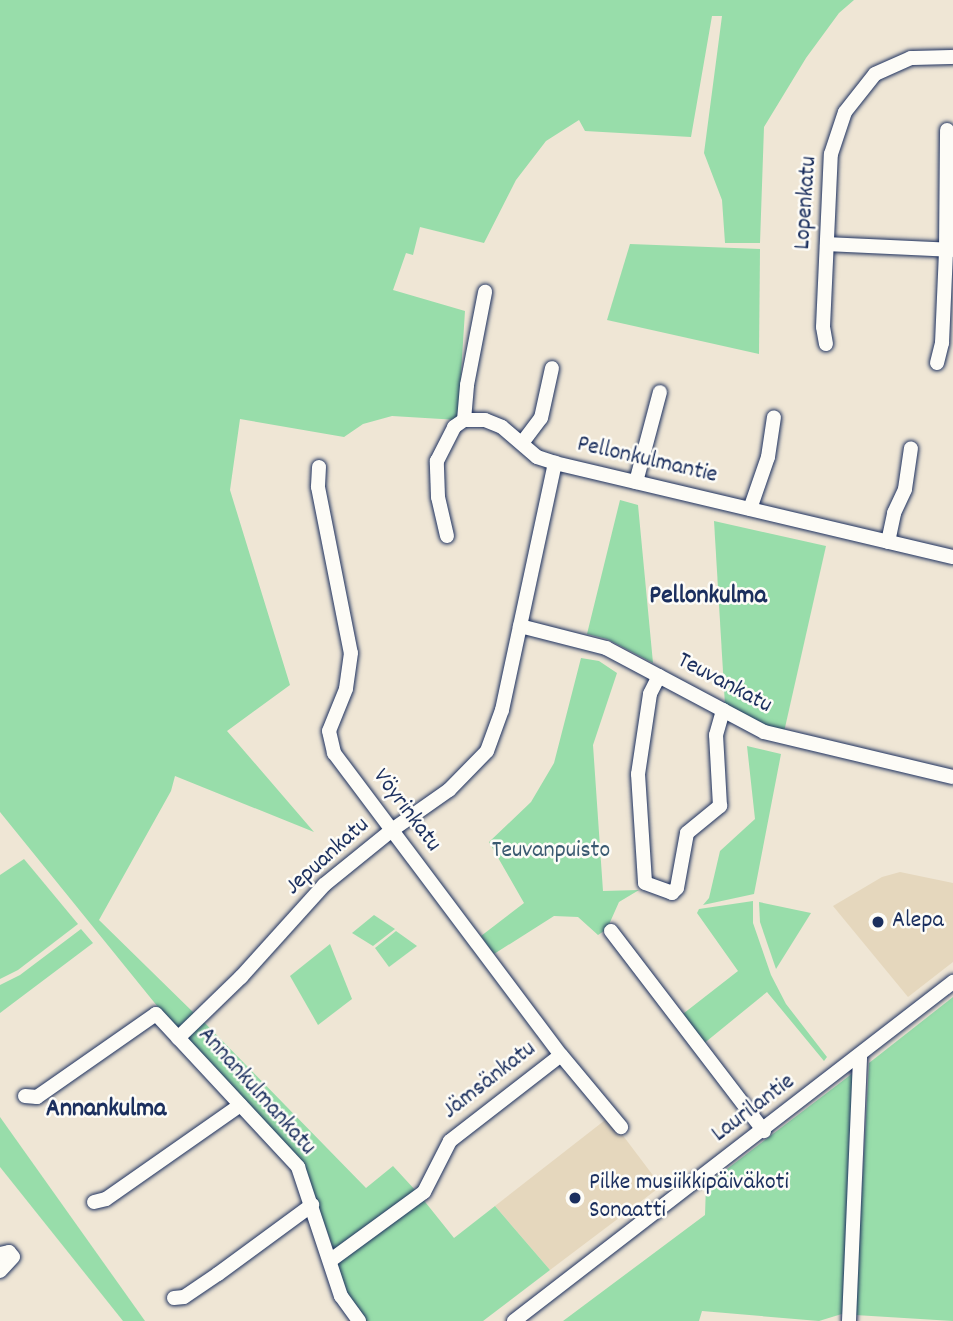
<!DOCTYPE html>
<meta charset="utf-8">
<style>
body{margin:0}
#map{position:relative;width:953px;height:1321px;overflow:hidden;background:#efe6d5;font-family:Dekko,sans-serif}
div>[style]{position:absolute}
.built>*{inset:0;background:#e5d7bd}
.green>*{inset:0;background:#98ddaa}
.roads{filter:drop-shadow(0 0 2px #1b2f5e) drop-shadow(0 0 2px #1b2f5e)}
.minor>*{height:14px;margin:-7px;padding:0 7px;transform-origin:7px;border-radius:7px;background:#fdfcf7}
.dots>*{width:19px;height:19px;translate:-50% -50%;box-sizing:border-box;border:4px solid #fdfcf7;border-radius:50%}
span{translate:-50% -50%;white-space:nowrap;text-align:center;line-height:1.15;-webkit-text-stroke:5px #fdfcf7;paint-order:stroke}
.street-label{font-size:24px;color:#1b2f5e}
.park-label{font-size:24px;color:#3a5a71}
.poi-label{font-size:24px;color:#1b2f5e}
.left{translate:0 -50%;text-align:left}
.neighbourhood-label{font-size:26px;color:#1b2f5e;font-weight:700}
</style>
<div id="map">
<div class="built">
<div style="clip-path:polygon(900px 872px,953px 883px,953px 962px,908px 997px,833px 906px,882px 877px)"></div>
<div style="clip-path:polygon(609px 1117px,655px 1178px,656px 1190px,550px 1270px,495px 1206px)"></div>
</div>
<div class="green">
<div style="clip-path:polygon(0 0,854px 0,839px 13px,806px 58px,764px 127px,760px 243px,725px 243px,722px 200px,704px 153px,722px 16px,712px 16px,691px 137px,585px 131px,579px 120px,546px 141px,516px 180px,484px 243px,420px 227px,413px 255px,406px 253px,393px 290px,465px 311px,458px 420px,392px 416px,363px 424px,344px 437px,240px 419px,230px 490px,290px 685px,227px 731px,314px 832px,175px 776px,171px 791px,99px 920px,196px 1015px,179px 1033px,0 812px)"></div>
<div style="clip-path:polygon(630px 244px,760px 249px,759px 354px,607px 320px)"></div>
<div style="clip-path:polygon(620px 500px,638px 505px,653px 663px,607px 639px,587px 634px)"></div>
<div style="clip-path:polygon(714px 521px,826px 546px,784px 732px,766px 727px,725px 705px)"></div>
<div style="clip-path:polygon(581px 658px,599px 661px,617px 673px,593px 745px,603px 891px,639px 890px,619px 902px,607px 929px,598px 935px,578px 917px,554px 916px,494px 954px,481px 936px,524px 903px,489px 842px,531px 802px,554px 763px)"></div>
<div style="clip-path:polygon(747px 746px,781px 754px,754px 894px,703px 905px,709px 898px,720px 851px,755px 819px)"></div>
<div style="clip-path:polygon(24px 859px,78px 924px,18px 970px,0 979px,0 875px)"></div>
<div style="clip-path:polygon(753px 901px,753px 923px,771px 975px,786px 1004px,827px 1057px,824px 1061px,767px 992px,702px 1045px,679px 1017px,738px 971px,697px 913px,699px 909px)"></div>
<div style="clip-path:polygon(759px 902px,811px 913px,776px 969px,760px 922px)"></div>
<div style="clip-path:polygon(374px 915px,395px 929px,373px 946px,352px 933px)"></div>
<div style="clip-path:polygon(81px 929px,93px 943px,0 1013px,0 985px,20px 975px)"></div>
<div style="clip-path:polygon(396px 931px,417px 946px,389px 967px,375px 948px)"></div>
<div style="clip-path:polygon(330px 944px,352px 999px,318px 1025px,290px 976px)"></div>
<div style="clip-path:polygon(953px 997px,953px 1321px,855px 1315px,869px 1063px)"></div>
<div style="clip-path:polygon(201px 1019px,366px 1188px,393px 1166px,416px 1191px,335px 1253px,302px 1164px,183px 1038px)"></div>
<div style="clip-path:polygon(853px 1073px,845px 1313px,819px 1321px,702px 1311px,699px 1321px,563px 1321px,705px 1215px,706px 1185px)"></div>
<div style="clip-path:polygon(0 1117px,145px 1321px,123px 1321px,0 1167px)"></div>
<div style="clip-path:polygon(422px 1198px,454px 1238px,495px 1206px,550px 1270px,483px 1321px,366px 1321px,344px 1294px,335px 1262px)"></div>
</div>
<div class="roads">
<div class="minor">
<div style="left:827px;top:244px;width:126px;rotate:2.7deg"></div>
<div style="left:826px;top:344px;width:17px;rotate:-100deg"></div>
<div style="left:823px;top:327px;width:173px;rotate:-87.4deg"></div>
<div style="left:831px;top:154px;width:44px;rotate:-71.6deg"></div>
<div style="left:845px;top:112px;width:48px;rotate:-51.7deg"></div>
<div style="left:875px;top:74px;width:39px;rotate:-24deg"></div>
<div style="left:911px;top:58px;width:42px;rotate:-1.4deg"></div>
<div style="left:937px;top:363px;width:21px;rotate:-76deg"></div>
<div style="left:942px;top:343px;width:93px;rotate:-87.5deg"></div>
<div style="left:946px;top:250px;width:120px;rotate:-89.5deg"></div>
<div style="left:464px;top:420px;width:35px;rotate:-85deg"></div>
<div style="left:467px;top:385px;width:95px;rotate:-79deg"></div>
<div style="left:522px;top:443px;width:31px;rotate:-53deg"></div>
<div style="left:541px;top:418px;width:51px;rotate:-77.6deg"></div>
<div style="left:319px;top:467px;width:20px;rotate:93deg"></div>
<div style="left:318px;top:487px;width:169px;rotate:78.8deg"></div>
<div style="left:351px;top:653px;width:36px;rotate:98deg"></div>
<div style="left:346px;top:689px;width:45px;rotate:112deg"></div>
<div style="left:329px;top:731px;width:23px;rotate:77deg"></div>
<div style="left:334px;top:753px;width:378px;rotate:53.1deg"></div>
<div style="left:561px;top:1055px;width:94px;rotate:50.2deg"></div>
<div style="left:636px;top:482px;width:93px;rotate:-75.1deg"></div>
<div style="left:750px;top:509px;width:55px;rotate:-70.9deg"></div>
<div style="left:768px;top:457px;width:40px;rotate:-81.5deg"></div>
<div style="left:447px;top:536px;width:40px;rotate:-103deg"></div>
<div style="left:438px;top:497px;width:36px;rotate:-92deg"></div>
<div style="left:437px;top:461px;width:38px;rotate:-63deg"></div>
<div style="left:454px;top:427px;width:12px;rotate:-35deg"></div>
<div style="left:464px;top:420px;width:21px"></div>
<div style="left:485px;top:420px;width:18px;rotate:22deg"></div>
<div style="left:502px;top:427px;width:46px;rotate:40.6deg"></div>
<div style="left:537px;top:457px;width:19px;rotate:18deg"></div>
<div style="left:555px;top:463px;width:409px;rotate:13.3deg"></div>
<div style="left:888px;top:542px;width:30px;rotate:-78deg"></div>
<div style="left:894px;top:513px;width:26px;rotate:-65deg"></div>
<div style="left:905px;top:489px;width:41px;rotate:-81.7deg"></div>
<div style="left:520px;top:626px;width:89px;rotate:14.3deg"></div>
<div style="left:606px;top:648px;width:179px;rotate:28deg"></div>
<div style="left:764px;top:732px;width:194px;rotate:13.4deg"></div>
<div style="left:659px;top:676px;width:20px;rotate:117deg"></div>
<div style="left:650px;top:694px;width:81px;rotate:98.5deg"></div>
<div style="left:638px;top:774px;width:109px;rotate:86.3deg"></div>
<div style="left:645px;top:883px;width:29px;rotate:20deg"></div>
<div style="left:672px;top:893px;width:7px;rotate:-45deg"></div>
<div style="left:677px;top:888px;width:56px;rotate:-79.7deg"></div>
<div style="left:687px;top:833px;width:43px;rotate:-39.3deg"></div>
<div style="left:720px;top:806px;width:71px;rotate:-93.2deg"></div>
<div style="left:716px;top:735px;width:26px;rotate:-74deg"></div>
<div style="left:611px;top:931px;width:252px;rotate:52.6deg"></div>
<div style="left:178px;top:1038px;width:88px;rotate:-44.1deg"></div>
<div style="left:241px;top:977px;width:124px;rotate:-47.9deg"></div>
<div style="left:324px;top:885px;width:87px;rotate:-39deg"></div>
<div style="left:392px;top:830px;width:70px;rotate:-35.1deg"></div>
<div style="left:449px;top:790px;width:54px;rotate:-45.7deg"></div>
<div style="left:487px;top:751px;width:44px;rotate:-69.9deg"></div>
<div style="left:502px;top:710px;width:253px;rotate:-77.9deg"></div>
<div style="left:25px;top:1096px;width:12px;rotate:5deg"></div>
<div style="left:37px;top:1097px;width:145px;rotate:-34.9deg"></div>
<div style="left:156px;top:1014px;width:209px;rotate:47.1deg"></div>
<div style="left:298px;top:1167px;width:136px;rotate:71.6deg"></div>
<div style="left:341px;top:1296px;width:31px;rotate:54deg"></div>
<div style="left:94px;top:1202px;width:12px;rotate:-14deg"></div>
<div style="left:106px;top:1199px;width:164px;rotate:-35deg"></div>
<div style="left:0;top:1254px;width:9px;rotate:-13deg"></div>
<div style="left:9px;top:1252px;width:6px;rotate:51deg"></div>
<div style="left:13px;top:1257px;width:19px;rotate:133deg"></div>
<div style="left:331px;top:1260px;width:115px;rotate:-36.2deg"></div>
<div style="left:424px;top:1192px;width:57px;rotate:-63deg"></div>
<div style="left:450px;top:1141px;width:140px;rotate:-37.8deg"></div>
<div style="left:174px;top:1298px;width:10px;rotate:-6deg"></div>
<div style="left:184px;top:1297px;width:41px;rotate:-34.1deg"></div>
<div style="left:218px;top:1274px;width:117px;rotate:-36.3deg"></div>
<div style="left:514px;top:1321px;width:555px;rotate:-37.68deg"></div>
<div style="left:849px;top:1321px;width:264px;rotate:-87.6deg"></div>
</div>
</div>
<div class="dots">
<div style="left:878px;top:922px;background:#1b2f5e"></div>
<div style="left:575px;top:1198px;background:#1b2f5e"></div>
</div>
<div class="street-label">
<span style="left:807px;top:203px;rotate:-86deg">Lopenkatu</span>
<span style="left:647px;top:461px;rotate:13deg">Pellonkulmantie</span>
<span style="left:724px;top:684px;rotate:28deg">Teuvankatu</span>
<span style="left:406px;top:811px;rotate:53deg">Vöyrinkatu</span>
<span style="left:328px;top:857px;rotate:-42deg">Jepuankatu</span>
<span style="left:490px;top:1081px;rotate:-38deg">Jämsänkatu</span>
<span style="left:256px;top:1092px;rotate:48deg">Annankulmankatu</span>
<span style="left:754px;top:1109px;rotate:-37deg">Laurilantie</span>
</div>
<div class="park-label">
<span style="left:551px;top:852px">Teuvanpuisto</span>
</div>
<div class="poi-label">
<span class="left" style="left:892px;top:922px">Alepa</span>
<span class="left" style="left:589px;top:1198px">Pilke musiikkipäiväkoti<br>Sonaatti</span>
</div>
<div class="neighbourhood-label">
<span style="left:708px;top:597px">Pellonkulma</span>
<span style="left:106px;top:1110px">Annankulma</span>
</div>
</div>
